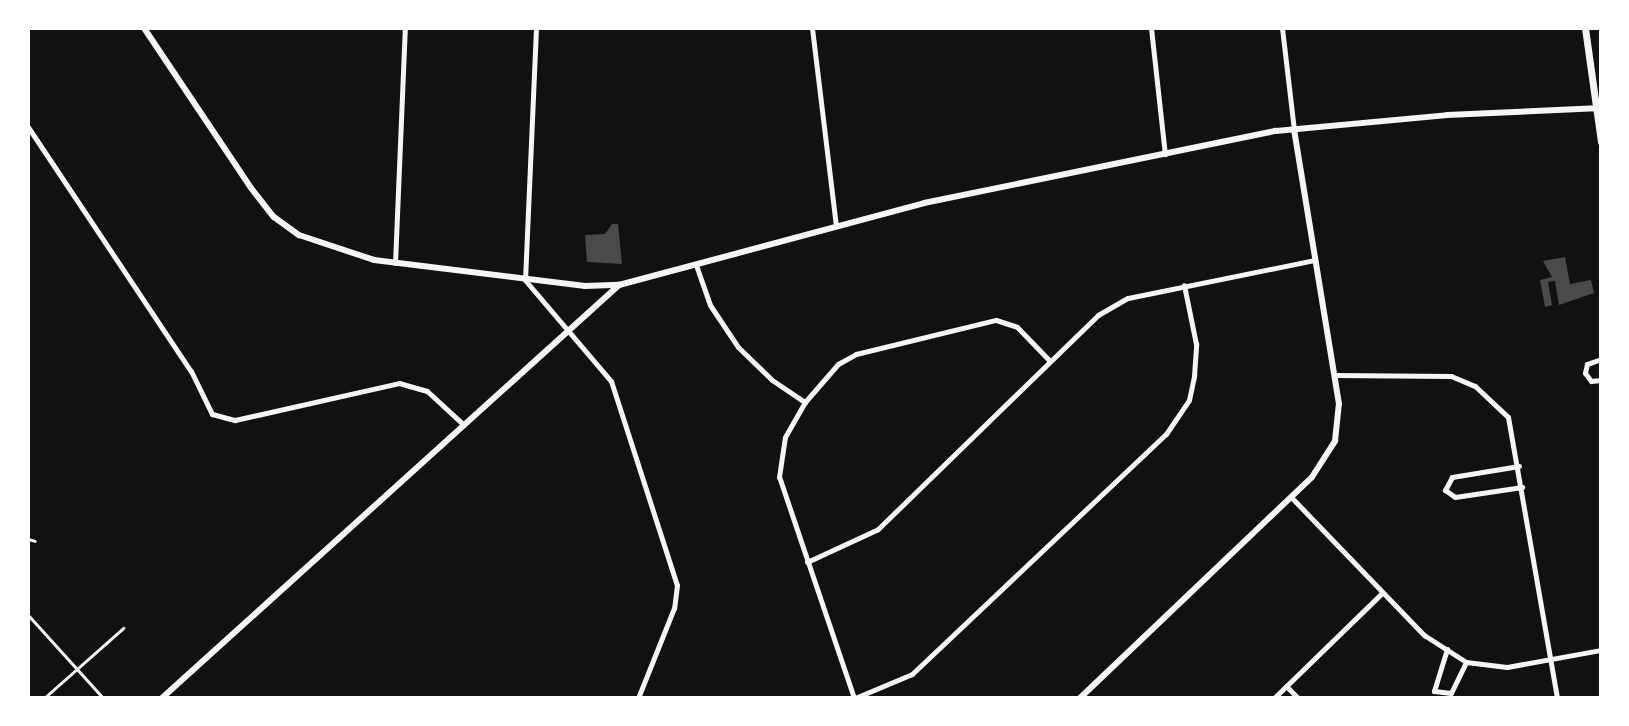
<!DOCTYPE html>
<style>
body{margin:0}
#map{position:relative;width:1629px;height:726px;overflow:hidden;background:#111;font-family:Signika,sans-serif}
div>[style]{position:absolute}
.building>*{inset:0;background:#4a4a4a}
.service>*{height:3px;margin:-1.5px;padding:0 1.5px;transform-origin:1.5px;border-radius:1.5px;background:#f5f5f5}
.minor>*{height:5px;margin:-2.5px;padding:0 2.5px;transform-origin:2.5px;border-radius:2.5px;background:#f5f5f5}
.tertiary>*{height:6px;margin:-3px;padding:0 3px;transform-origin:3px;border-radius:3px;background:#f5f5f5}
.secondary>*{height:7px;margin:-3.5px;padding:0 3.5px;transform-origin:3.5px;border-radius:3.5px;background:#f5f5f5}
span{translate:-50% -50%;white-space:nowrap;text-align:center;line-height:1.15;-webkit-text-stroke:6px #fff;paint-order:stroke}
.frame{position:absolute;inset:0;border:30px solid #fff;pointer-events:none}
</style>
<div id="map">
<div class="building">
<div style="clip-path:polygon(612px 224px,618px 224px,622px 264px,587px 262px,585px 235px,605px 234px)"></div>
<div style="clip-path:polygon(1565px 257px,1570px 284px,1591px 280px,1594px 293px,1559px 305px,1555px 281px,1548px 282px,1552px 305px,1545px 307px,1540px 280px,1552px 277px,1543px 261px)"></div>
</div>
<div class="service">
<div style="left:28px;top:539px;width:7px;rotate:16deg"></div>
<div style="left:28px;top:615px;width:112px;rotate:47.9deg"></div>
<div style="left:44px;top:698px;width:106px;rotate:-41.5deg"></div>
</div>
<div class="minor">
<div style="left:536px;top:28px;width:252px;rotate:92.5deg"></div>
<div style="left:525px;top:280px;width:133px;rotate:49.6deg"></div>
<div style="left:611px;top:381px;width:214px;rotate:72.1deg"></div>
<div style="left:677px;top:585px;width:23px;rotate:97deg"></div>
<div style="left:674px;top:608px;width:97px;rotate:111.8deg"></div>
<div style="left:812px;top:28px;width:199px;rotate:83.1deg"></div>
<div style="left:1151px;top:28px;width:127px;rotate:83.7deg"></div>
<div style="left:1282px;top:28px;width:103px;rotate:83.3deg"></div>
<div style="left:28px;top:127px;width:293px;rotate:56.3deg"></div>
<div style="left:191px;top:371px;width:48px;rotate:64deg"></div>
<div style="left:212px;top:414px;width:24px;rotate:15deg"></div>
<div style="left:235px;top:420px;width:168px;rotate:-12.7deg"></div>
<div style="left:399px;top:383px;width:29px;rotate:16deg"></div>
<div style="left:427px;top:391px;width:50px;rotate:42.6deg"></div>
<div style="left:395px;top:263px;width:235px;rotate:-87.6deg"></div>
<div style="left:696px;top:265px;width:42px;rotate:70.7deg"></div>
<div style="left:710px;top:305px;width:50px;rotate:56.3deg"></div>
<div style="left:738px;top:347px;width:47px;rotate:44.1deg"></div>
<div style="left:772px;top:380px;width:40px;rotate:34deg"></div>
<div style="left:1601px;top:359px;width:15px;rotate:160deg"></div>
<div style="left:1587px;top:364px;width:9px;rotate:103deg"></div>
<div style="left:1585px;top:373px;width:10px;rotate:53deg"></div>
<div style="left:1591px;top:381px;width:10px;rotate:-6deg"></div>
<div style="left:1334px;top:375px;width:117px;rotate:0.5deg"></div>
<div style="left:1451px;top:376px;width:26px;rotate:23deg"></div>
<div style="left:1475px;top:386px;width:45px;rotate:43.2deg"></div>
<div style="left:1508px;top:417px;width:285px;rotate:80.1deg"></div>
<div style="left:1519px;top:466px;width:68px;rotate:170.7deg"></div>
<div style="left:1452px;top:477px;width:15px;rotate:118deg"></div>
<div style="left:1445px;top:490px;width:12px;rotate:35deg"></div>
<div style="left:1455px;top:497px;width:68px;rotate:-8.5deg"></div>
<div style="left:1291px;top:497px;width:192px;rotate:46.1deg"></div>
<div style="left:1424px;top:635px;width:50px;rotate:32.7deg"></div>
<div style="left:1466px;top:662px;width:41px;rotate:7deg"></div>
<div style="left:1507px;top:667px;width:96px;rotate:-10.3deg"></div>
<div style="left:807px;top:562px;width:78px;rotate:-24.9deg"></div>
<div style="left:878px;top:529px;width:307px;rotate:-44.2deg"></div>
<div style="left:1098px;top:315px;width:34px;rotate:-30deg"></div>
<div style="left:1128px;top:298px;width:191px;rotate:-11.5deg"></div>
<div style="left:1447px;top:649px;width:44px;rotate:107.2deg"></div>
<div style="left:1434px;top:691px;width:17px;rotate:7deg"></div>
<div style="left:1451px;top:693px;width:34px;rotate:-64deg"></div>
<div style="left:1286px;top:686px;width:17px;rotate:45deg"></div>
<div style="left:854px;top:698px;width:233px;rotate:-108.7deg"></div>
<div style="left:779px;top:477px;width:40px;rotate:-81.5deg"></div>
<div style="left:785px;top:437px;width:40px;rotate:-60.3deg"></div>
<div style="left:805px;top:402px;width:50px;rotate:-49deg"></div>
<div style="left:838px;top:364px;width:21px;rotate:-29deg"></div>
<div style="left:856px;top:354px;width:144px;rotate:-13.7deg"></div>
<div style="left:996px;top:320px;width:22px;rotate:18deg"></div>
<div style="left:1017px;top:327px;width:47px;rotate:45.9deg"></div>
<div style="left:855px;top:698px;width:62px;rotate:-22.8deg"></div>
<div style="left:912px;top:674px;width:349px;rotate:-43.4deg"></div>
<div style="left:1166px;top:434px;width:41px;rotate:-55.9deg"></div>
<div style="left:1189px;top:400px;width:25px;rotate:-78deg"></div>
<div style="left:1194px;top:376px;width:32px;rotate:-86deg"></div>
<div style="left:1196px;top:344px;width:60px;rotate:-101.5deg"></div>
<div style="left:1274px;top:698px;width:149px;rotate:-44.2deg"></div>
</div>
<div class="tertiary">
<div style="left:144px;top:28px;width:192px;rotate:56.2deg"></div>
<div style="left:251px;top:188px;width:37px;rotate:52deg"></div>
<div style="left:274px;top:217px;width:31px;rotate:36deg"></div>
<div style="left:299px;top:235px;width:79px;rotate:18.4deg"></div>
<div style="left:374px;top:260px;width:213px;rotate:7deg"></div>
<div style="left:585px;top:286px;width:34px;rotate:-2deg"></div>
<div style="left:619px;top:285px;width:316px;rotate:-15deg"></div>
<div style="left:924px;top:203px;width:359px;rotate:-11.6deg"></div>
<div style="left:1276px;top:131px;width:172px;rotate:-5.3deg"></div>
<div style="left:1447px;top:115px;width:154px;rotate:-2.6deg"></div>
<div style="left:162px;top:698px;width:616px;rotate:-42.1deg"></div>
<div style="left:1080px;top:698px;width:320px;rotate:-43.6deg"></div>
<div style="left:1312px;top:477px;width:43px;rotate:-57.4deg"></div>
<div style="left:1335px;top:441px;width:37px;rotate:-84deg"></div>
<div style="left:1339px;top:404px;width:278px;rotate:-99.3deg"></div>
</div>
<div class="secondary">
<div style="left:1585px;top:28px;width:115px;rotate:82deg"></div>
</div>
<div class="frame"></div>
</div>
